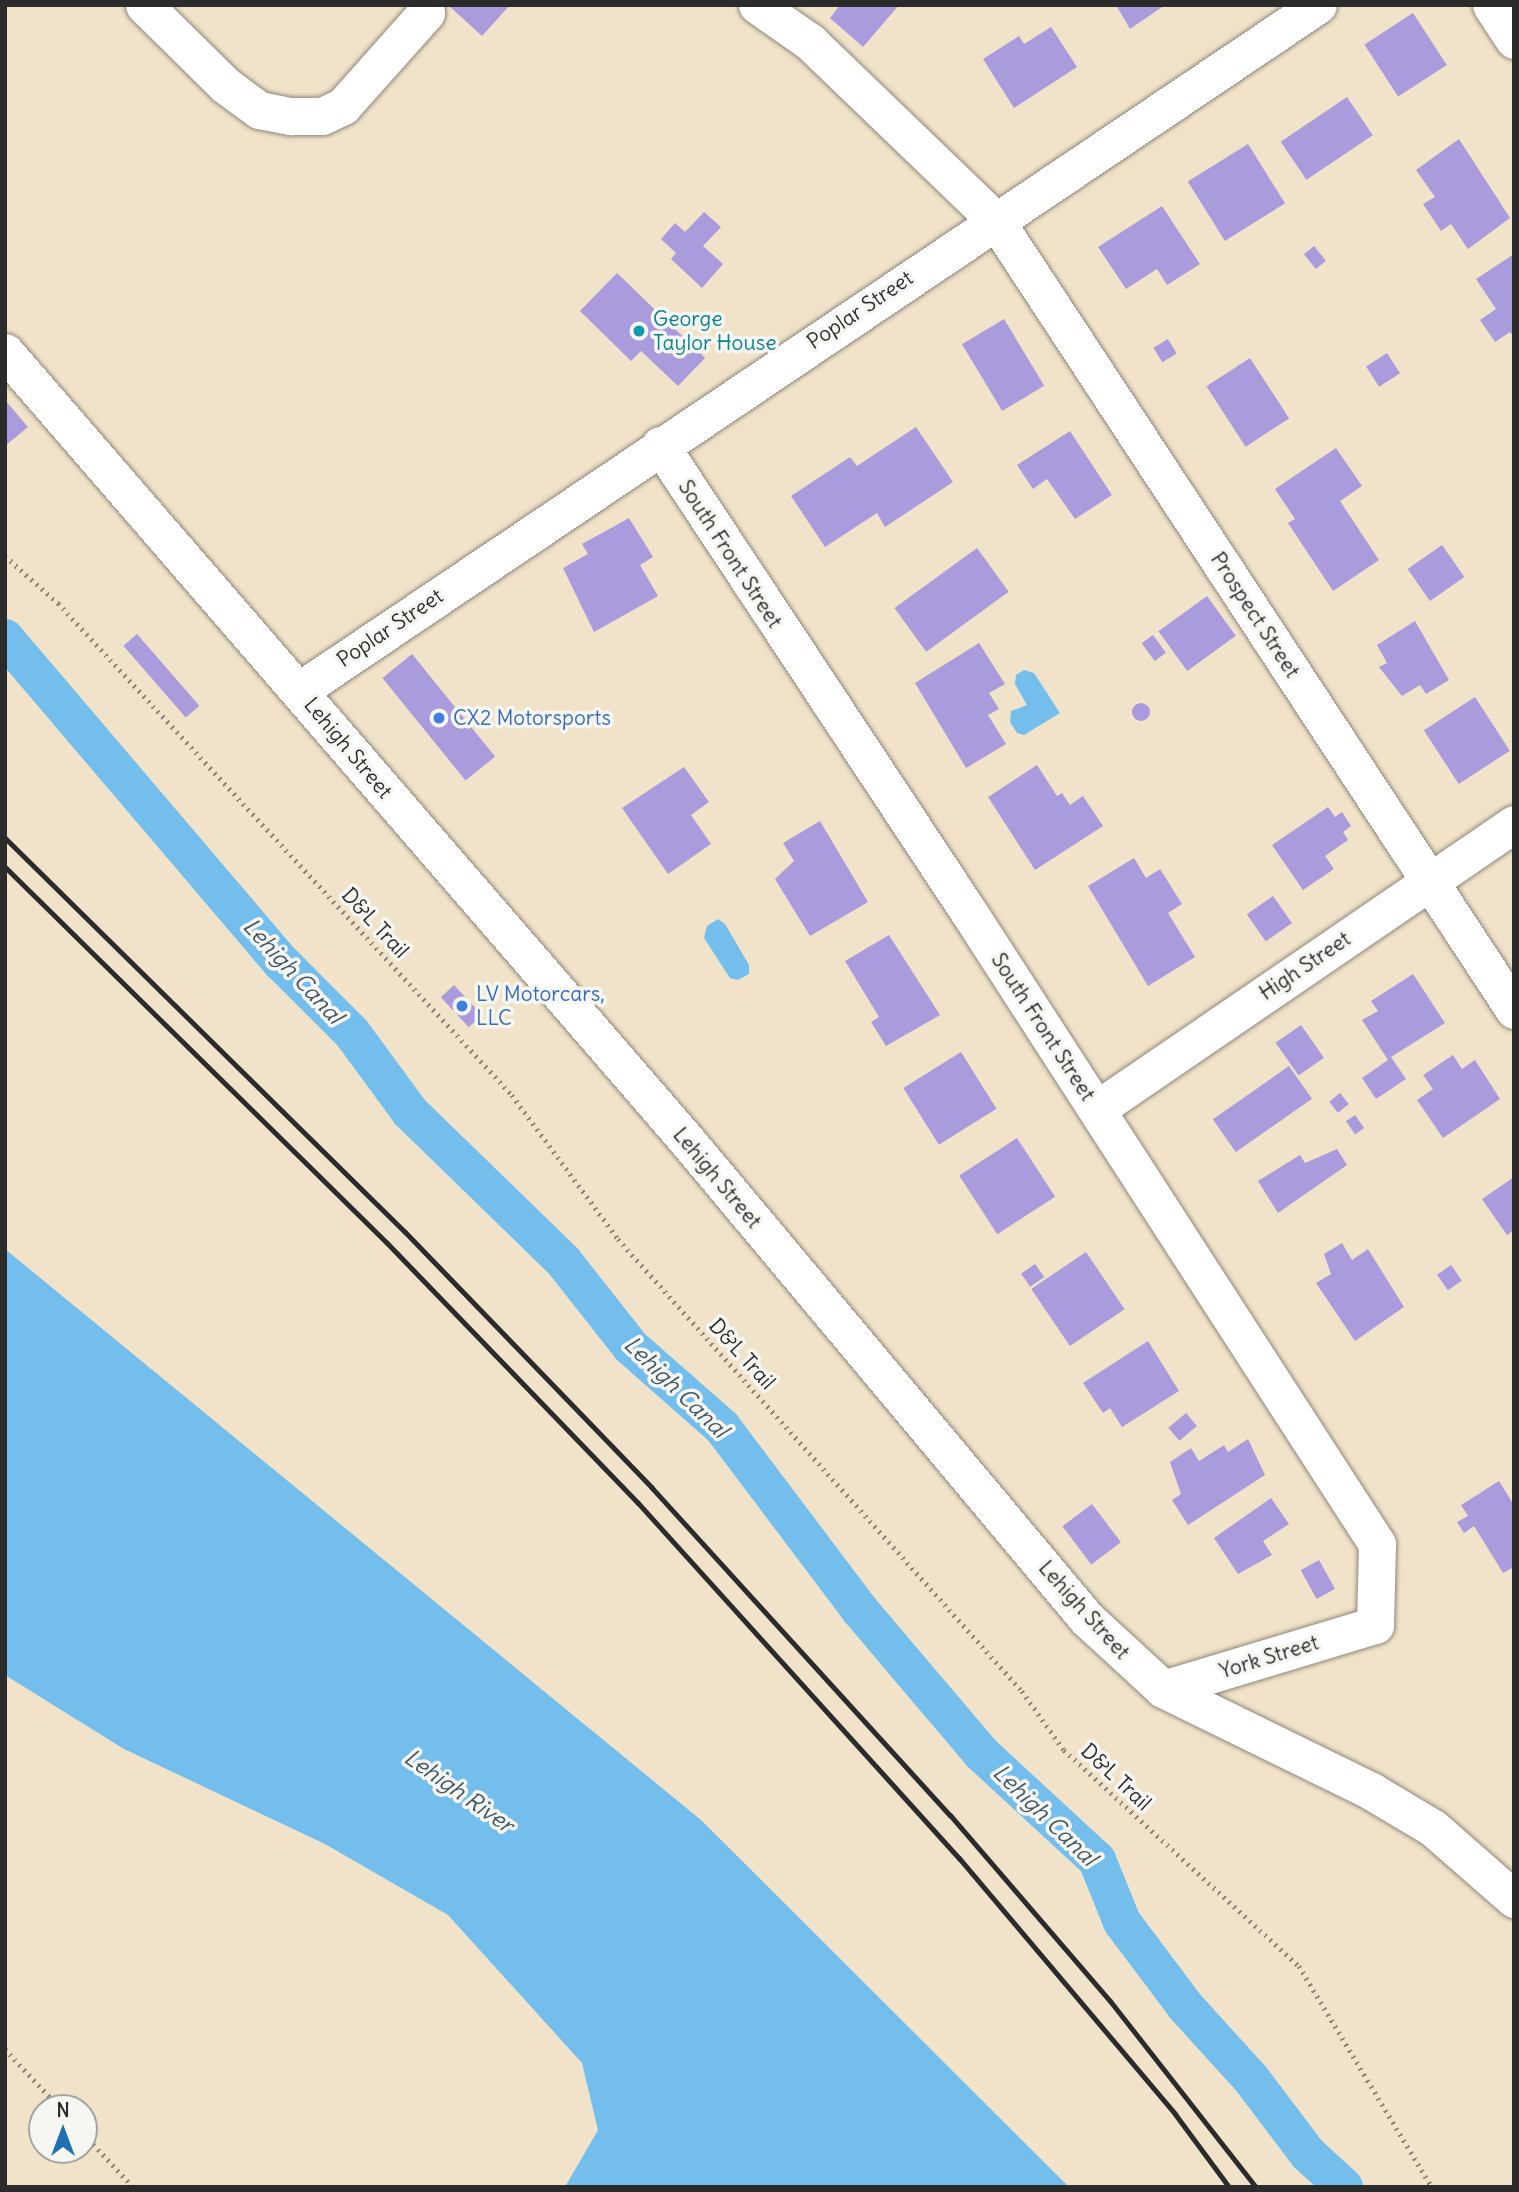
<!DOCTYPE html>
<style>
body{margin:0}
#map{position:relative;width:1519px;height:2192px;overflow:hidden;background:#f1e3ca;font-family:Delius,sans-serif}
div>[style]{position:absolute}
.water>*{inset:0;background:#73beec}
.canal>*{height:38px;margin:-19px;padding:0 19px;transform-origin:19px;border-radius:19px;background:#73beec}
.building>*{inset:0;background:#aa9cdc;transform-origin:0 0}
.round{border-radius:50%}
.path>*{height:4.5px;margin-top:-2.25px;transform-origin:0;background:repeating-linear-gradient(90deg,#8e877a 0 2px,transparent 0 7px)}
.roads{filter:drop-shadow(0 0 2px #8e877a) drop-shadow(0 0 2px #8e877a)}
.minor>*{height:37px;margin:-18.5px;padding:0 18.5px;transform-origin:18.5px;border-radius:18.5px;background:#fff}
.rail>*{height:5px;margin:-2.5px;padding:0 2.5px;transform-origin:2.5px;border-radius:2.5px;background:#2b2b2b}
.dots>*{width:19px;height:19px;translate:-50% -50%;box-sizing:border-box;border:4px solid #f6f6f2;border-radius:50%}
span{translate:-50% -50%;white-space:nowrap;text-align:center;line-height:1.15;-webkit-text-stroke:7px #f6f6f2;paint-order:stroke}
.street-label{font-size:21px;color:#2b2b2b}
.culture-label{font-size:21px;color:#0d838f}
.left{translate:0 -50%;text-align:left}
.shop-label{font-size:21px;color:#366cbe}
.water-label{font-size:23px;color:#415765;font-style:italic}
.frame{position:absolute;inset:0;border:7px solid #2b2b2b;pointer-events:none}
.north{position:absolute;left:28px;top:2094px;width:70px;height:70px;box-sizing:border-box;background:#f6f6f2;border:2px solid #a5a5a2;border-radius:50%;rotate:0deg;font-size:19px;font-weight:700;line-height:28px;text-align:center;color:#2b2b2b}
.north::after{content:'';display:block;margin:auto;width:24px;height:32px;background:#1f6fb2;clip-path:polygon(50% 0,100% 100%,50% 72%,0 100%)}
</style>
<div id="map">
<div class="water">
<div style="clip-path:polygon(1024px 670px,1034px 673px,1060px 713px,1024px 735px,1017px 733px,1010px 722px,1011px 711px,1027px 705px,1015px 684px,1016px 675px)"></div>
<div style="clip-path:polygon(718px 919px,725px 924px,749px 965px,749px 974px,738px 980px,730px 978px,704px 938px,707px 926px)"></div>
<div style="clip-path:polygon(5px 1249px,701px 1820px,1069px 2187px,565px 2187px,598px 2130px,582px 2063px,448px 1915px,325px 1844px,124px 1749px,5px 1675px)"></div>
</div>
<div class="canal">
<div style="left:5px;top:638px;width:427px;rotate:49.6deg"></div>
<div style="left:282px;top:963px;width:99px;rotate:45deg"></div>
<div style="left:352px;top:1033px;width:98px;rotate:53.7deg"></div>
<div style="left:410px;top:1112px;width:215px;rotate:44.2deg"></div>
<div style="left:564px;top:1262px;width:108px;rotate:51.8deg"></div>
<div style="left:631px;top:1347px;width:121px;rotate:41.3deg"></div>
<div style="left:722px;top:1427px;width:228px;rotate:53deg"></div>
<div style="left:859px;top:1609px;width:189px;rotate:49.7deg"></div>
<div style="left:981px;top:1753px;width:158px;rotate:42.7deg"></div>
<div style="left:1097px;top:1860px;width:67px;rotate:68deg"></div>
<div style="left:1122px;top:1922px;width:105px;rotate:53.1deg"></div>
<div style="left:1185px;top:2006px;width:100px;rotate:47.8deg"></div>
<div style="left:1252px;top:2080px;width:93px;rotate:52.9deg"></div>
<div style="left:1308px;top:2154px;width:49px;rotate:42.5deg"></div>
</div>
<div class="building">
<div style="clip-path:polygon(448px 5px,510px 5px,482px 36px)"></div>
<div style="clip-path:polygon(840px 5px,899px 5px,863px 47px,830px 18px)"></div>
<div style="clip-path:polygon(1116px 5px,1165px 5px,1130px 29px)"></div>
<div style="left:1413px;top:13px;width:62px;height:58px;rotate:57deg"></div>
<div style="clip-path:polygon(1051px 27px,1077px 67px,1014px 108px,983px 59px,1019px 36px,1024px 44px)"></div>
<div style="left:1347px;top:97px;width:46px;height:80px;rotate:56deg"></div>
<div style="clip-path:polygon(1459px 139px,1510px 218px,1468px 249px,1451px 224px,1441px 231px,1423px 204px,1435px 197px,1416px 170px)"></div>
<div style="left:1248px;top:144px;width:70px;height:71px;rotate:58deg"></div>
<div style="clip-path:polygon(1162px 206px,1200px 264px,1167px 285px,1157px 269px,1126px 289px,1098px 247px)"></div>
<div style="clip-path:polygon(704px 212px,721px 227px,703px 246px,723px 264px,702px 288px,671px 259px,676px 253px,661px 239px,675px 223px,685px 232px)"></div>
<div style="left:1314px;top:246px;width:19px;height:13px;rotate:51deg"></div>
<div style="clip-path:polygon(1514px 254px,1514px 337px,1510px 332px,1495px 342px,1480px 320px,1496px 309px,1476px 279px)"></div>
<div style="clip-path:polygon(617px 273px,705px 358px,678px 386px,641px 351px,631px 361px,580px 311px)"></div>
<div style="left:1004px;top:319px;width:78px;height:49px;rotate:59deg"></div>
<div style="left:1168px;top:339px;width:17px;height:17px;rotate:59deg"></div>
<div style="left:1387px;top:353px;width:24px;height:25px;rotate:57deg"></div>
<div style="left:1250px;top:358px;width:72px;height:52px;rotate:57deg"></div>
<div style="clip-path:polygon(5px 400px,28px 427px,5px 446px)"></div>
<div style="clip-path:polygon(916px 427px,953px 482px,885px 527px,877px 513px,825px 547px,791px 496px,850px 457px,857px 466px)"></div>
<div style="clip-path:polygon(1070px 431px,1112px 495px,1075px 519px,1047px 479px,1033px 489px,1017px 465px)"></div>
<div style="clip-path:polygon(1336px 448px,1362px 486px,1340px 501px,1379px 560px,1333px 591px,1288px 523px,1295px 519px,1275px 489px)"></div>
<div style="clip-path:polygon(629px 518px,653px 557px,640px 565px,658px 596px,594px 632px,563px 568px,588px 554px,582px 544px)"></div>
<div style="left:1442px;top:545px;width:39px;height:42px;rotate:55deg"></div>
<div style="left:977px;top:548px;width:54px;height:102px;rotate:54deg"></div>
<div style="left:1207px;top:596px;width:49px;height:60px;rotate:54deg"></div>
<div style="clip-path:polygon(1415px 621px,1449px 680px,1426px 694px,1420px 685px,1402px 696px,1379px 667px,1387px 663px,1377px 645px)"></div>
<div style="left:137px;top:634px;width:95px;height:18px;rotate:49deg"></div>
<div style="left:1153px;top:635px;width:22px;height:14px;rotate:54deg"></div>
<div style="clip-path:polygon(979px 643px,1005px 684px,989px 693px,999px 709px,988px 715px,1006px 744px,966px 768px,915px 683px)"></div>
<div style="left:412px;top:654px;width:132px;height:38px;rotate:51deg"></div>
<div style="left:1475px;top:697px;width:64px;height:61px;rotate:57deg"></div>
<div class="round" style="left:1132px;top:703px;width:18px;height:18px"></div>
<div style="clip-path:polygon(1037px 765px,1057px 796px,1062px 793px,1070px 805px,1083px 796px,1103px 826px,1035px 870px,988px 797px)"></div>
<div style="clip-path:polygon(684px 767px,709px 802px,691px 815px,711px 844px,668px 874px,622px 808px)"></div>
<div style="clip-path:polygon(1328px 807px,1335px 817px,1342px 812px,1351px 826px,1343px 832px,1348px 840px,1325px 856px,1334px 869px,1303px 890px,1272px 845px)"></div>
<div style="clip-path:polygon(820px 821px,868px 902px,810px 936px,775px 879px,794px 861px,783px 843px)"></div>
<div style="clip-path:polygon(1134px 858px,1146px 878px,1160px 869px,1182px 904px,1168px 913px,1195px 957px,1148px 986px,1088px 886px)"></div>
<div style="left:1273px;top:896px;width:33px;height:32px;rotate:55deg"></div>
<div style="clip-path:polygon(889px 935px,940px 1015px,886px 1046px,871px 1022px,879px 1017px,845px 961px)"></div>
<div style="clip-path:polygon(1413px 974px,1445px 1023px,1391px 1057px,1406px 1079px,1376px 1099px,1362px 1078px,1388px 1060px,1362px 1020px,1378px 1011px,1371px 1001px)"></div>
<div style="left:454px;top:985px;width:41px;height:18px;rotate:47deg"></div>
<div style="left:1301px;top:1025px;width:40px;height:31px;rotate:55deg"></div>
<div style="left:961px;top:1052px;width:67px;height:68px;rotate:58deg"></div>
<div style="clip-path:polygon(1453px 1055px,1462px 1069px,1475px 1060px,1500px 1099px,1443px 1138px,1417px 1100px,1433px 1089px,1423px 1075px)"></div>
<div style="left:1289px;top:1066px;width:40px;height:93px;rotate:55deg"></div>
<div style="left:1340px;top:1093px;width:14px;height:14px;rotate:51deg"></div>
<div style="left:1355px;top:1115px;width:16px;height:11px;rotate:55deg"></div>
<div style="left:1017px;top:1138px;width:70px;height:69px;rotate:57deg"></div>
<div style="clip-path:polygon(1337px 1149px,1347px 1165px,1278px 1213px,1258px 1181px,1300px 1155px,1305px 1163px)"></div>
<div style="clip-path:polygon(1514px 1177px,1514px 1230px,1507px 1235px,1482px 1199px)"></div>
<div style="clip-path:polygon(1342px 1243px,1352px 1260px,1368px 1249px,1404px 1307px,1355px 1341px,1316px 1283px,1331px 1274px,1324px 1254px)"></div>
<div style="left:1086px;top:1252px;width:69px;height:66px;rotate:56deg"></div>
<div style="left:1035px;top:1264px;width:16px;height:17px;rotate:55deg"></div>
<div style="left:1451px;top:1265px;width:19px;height:17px;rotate:55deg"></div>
<div style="clip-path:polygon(1148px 1341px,1179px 1391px,1122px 1427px,1110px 1408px,1103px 1413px,1083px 1383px)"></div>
<div style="left:1186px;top:1413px;width:17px;height:23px;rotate:50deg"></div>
<div style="clip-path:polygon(1248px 1439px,1265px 1475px,1188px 1525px,1172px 1500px,1181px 1494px,1170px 1462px,1191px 1448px,1199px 1461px,1224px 1445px,1228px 1452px)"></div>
<div style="clip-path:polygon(1499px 1481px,1514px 1505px,1514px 1567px,1503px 1573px,1474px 1526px,1464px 1533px,1457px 1522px,1468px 1516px,1461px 1505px)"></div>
<div style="clip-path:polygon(1271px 1498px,1289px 1524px,1263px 1541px,1272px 1555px,1238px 1574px,1214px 1538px)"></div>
<div style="left:1092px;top:1504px;width:48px;height:37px;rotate:53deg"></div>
<div style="left:1319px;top:1560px;width:33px;height:21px;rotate:61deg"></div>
</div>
<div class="path">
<div style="left:5px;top:556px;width:71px;rotate:41.6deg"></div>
<div style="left:58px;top:603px;width:669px;rotate:47.3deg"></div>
<div style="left:512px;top:1095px;width:179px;rotate:53.6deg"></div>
<div style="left:618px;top:1239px;width:606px;rotate:48.21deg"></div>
<div style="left:1022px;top:1691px;width:72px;rotate:54.6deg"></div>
<div style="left:1064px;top:1750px;width:319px;rotate:42.6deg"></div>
<div style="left:1299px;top:1966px;width:258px;rotate:59deg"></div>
<div style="left:5px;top:2049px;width:81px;rotate:47deg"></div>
<div style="left:84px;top:2134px;width:72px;rotate:47.2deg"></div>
</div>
<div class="roads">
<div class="minor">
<div style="left:144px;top:5px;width:114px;rotate:44.6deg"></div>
<div style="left:225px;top:85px;width:42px;rotate:36.3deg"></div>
<div style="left:259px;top:110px;width:33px;rotate:11deg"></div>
<div style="left:291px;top:116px;width:31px"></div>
<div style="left:322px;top:116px;width:23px;rotate:-25deg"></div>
<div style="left:343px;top:106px;width:125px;rotate:-48.3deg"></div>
<div style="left:757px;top:5px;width:65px;rotate:34.9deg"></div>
<div style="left:810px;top:42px;width:258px;rotate:43.9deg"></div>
<div style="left:996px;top:221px;width:944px;rotate:56.71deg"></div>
<div style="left:1491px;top:5px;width:42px;rotate:56.7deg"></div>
<div style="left:5px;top:352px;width:1037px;rotate:49.15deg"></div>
<div style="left:683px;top:1136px;width:630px;rotate:50.09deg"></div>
<div style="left:1087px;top:1619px;width:103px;rotate:42.6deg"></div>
<div style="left:1163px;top:1689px;width:232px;rotate:26.1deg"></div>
<div style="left:1371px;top:1791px;width:72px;rotate:30.8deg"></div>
<div style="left:1433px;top:1828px;width:108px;rotate:41.2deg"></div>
<div style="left:660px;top:445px;width:559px;rotate:56.54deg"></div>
<div style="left:968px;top:911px;width:754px;rotate:57.13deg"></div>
<div style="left:1377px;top:1544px;width:81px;rotate:91.4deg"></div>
<div style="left:1375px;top:1625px;width:221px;rotate:163.2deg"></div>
<div style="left:300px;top:690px;width:1227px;rotate:-33.94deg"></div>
<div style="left:1097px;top:1109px;width:505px;rotate:-34.35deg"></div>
</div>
</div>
<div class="rail">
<div style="left:5px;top:838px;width:561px;rotate:44.57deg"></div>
<div style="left:405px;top:1232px;width:356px;rotate:46deg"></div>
<div style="left:652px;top:1488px;width:442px;rotate:47.7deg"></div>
<div style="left:950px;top:1815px;width:245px;rotate:49.3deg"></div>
<div style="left:1110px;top:2001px;width:236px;rotate:51.9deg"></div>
<div style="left:5px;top:867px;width:536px;rotate:44.55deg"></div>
<div style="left:387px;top:1243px;width:361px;rotate:46deg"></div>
<div style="left:638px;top:1503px;width:479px;rotate:47.9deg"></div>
<div style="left:959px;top:1858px;width:335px;rotate:49.8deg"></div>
<div style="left:1175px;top:2114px;width:91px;rotate:53.5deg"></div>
</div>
<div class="dots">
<div style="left:639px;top:331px;background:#0f9aa8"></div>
<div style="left:439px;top:718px;background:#3f7fe0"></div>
<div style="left:462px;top:1006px;background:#3f7fe0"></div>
</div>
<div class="street-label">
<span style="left:860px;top:310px;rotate:-34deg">Poplar Street</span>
<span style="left:730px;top:554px;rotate:57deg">South Front Street</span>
<span style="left:1255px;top:615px;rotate:57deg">Prospect Street</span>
<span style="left:390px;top:628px;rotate:-34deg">Poplar Street</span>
<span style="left:348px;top:748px;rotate:50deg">Lehigh Street</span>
<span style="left:375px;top:923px;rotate:47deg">D&amp;L Trail</span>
<span style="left:1305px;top:966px;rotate:-34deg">High Street</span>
<span style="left:1043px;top:1027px;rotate:57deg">South Front Street</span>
<span style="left:717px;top:1178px;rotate:50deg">Lehigh Street</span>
<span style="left:742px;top:1354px;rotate:48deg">D&amp;L Trail</span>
<span style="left:1084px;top:1610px;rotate:48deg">Lehigh Street</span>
<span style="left:1269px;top:1657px;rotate:-17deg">York Street</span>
<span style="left:1116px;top:1777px;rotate:43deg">D&amp;L Trail</span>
</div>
<div class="culture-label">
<span class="left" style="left:653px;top:331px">George<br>Taylor House</span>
</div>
<div class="shop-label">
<span class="left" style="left:453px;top:718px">CX2 Motorsports</span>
<span class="left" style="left:476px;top:1006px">LV Motorcars,<br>LLC</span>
</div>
<div class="water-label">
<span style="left:293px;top:971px;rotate:47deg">Lehigh Canal</span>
<span style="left:676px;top:1387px;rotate:44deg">Lehigh Canal</span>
<span style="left:459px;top:1791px;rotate:35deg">Lehigh River</span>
<span style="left:1045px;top:1815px;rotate:44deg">Lehigh Canal</span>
</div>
<div class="frame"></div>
<div class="north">N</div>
</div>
